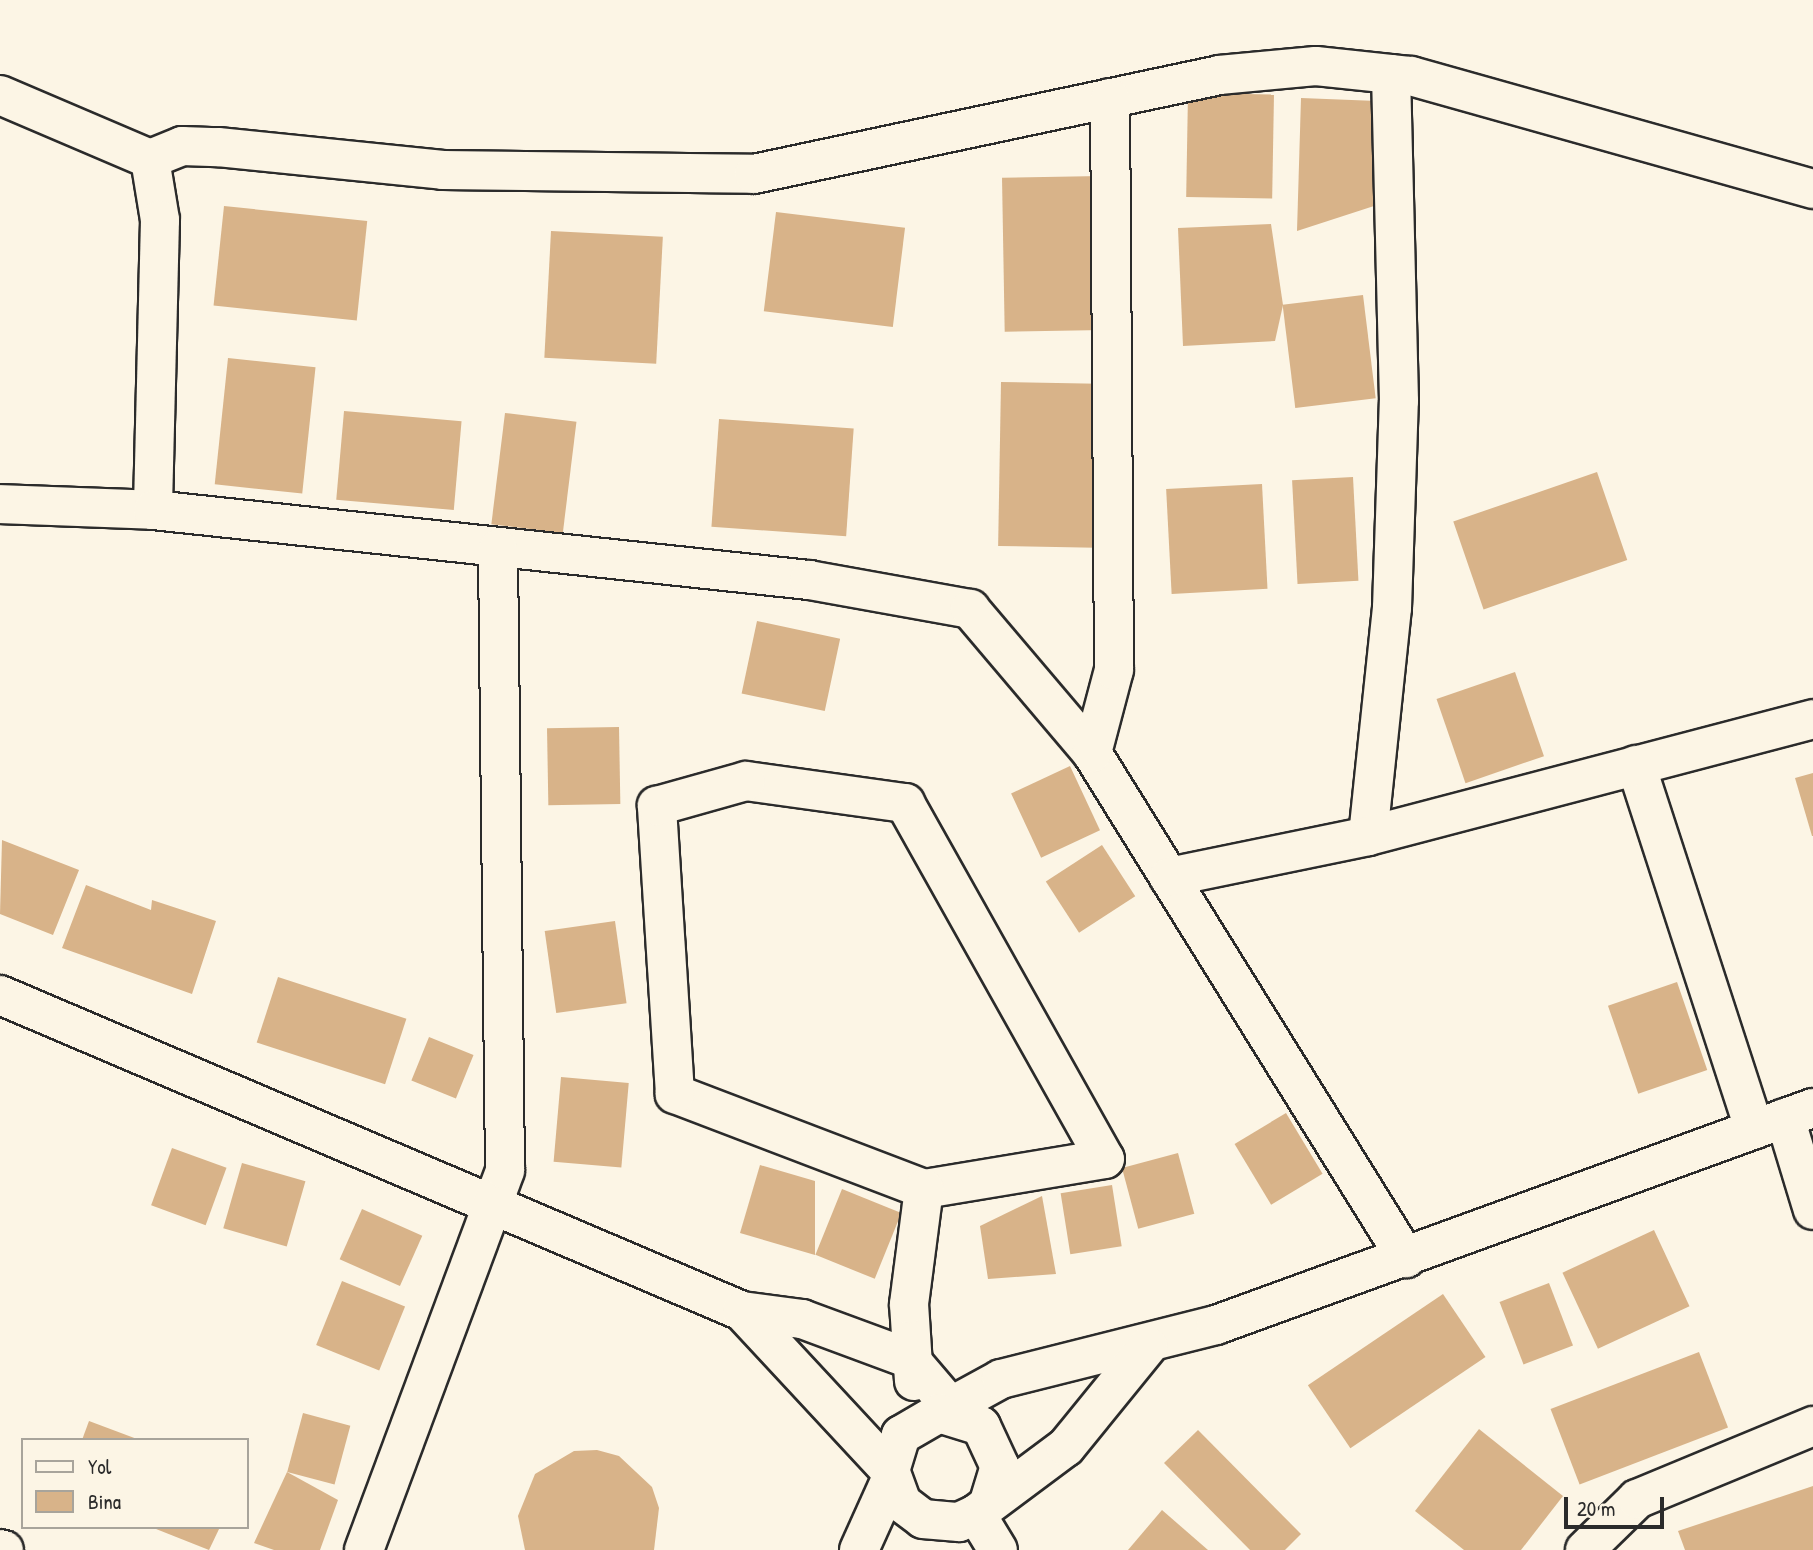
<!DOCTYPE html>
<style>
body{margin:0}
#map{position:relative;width:1813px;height:1550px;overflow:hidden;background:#fcf5e5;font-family:"Patrick Hand",sans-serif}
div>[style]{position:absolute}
.building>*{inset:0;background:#d8b389;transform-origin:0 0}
.roads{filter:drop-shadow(2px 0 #2b2b2b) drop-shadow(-2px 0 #2b2b2b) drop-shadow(0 2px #2b2b2b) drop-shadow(0 -2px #2b2b2b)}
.minor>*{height:38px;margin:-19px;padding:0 19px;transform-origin:19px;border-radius:19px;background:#fcf5e5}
span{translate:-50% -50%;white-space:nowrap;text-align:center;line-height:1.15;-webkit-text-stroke:5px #fcf5e5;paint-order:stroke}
.legend{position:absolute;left:21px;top:1438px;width:228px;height:91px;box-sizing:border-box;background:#fcf5e5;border:2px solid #a8a49b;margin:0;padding:9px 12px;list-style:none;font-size:21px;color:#2b2b2b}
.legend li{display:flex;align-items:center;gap:14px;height:35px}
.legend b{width:35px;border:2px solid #a8a49b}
.scale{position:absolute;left:1564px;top:1497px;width:100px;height:32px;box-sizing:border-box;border:4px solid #2b2b2b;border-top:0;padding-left:9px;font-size:21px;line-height:24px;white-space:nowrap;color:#2b2b2b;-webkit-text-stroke:5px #fcf5e5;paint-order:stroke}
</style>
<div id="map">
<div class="building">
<i style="left:1188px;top:93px;width:86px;height:104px;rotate:1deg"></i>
<i style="clip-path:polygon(1301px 98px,1377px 101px,1374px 206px,1297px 231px)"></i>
<i style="left:1101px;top:176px;width:154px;height:99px;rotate:89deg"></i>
<i style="left:224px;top:206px;width:144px;height:100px;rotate:6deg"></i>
<i style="left:776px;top:212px;width:130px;height:100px;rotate:7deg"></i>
<i style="clip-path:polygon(1271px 224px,1283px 305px,1275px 341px,1183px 346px,1178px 228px)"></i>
<i style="left:551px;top:231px;width:112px;height:127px;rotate:3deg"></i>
<i style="left:1363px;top:295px;width:104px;height:81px;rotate:83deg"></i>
<i style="left:228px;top:358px;width:88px;height:127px;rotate:6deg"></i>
<i style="left:1001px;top:382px;width:97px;height:164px;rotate:1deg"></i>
<i style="left:344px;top:411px;width:118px;height:89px;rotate:5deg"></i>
<i style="left:505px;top:413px;width:72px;height:112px;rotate:7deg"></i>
<i style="left:719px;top:419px;width:135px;height:108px;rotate:4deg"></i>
<i style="left:1597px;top:472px;width:93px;height:152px;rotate:71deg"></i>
<i style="left:1353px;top:477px;width:104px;height:61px;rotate:87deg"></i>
<i style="left:1262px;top:484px;width:105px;height:96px;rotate:87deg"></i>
<i style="left:757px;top:621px;width:85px;height:74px;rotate:12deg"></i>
<i style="left:1515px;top:672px;width:89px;height:83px;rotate:71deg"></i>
<i style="left:619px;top:727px;width:77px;height:72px;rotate:89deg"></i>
<i style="left:1070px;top:766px;width:71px;height:65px;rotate:65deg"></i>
<i style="clip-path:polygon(1813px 773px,1813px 836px,1812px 836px,1795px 778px)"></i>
<i style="clip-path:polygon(2px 840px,79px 870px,53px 935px,0 914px)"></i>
<i style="left:1102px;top:845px;width:61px;height:67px;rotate:57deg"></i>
<i style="clip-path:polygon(86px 885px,151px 910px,152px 900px,216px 921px,192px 994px,62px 948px)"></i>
<i style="left:615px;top:921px;width:83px;height:71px;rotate:82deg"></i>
<i style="left:278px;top:977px;width:135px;height:69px;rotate:18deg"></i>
<i style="left:1677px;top:982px;width:93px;height:73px;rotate:71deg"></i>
<i style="left:429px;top:1037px;width:48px;height:47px;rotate:22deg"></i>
<i style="left:561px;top:1077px;width:68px;height:85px;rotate:5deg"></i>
<i style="left:1286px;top:1113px;width:71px;height:60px;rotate:59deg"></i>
<i style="left:172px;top:1148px;width:58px;height:61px;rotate:20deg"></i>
<i style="left:1178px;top:1153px;width:63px;height:58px;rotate:75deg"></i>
<i style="left:242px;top:1163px;width:66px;height:68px;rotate:16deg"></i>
<i style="clip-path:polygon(760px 1165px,815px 1181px,815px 1255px,740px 1233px)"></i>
<i style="left:1112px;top:1185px;width:62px;height:52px;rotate:81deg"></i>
<i style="left:842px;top:1189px;width:64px;height:71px;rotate:22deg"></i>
<i style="clip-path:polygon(1042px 1196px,1056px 1274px,988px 1279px,980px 1226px)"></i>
<i style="left:362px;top:1209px;width:66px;height:55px;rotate:24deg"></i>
<i style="left:1654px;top:1230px;width:84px;height:101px;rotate:65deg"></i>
<i style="left:342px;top:1281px;width:68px;height:69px;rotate:22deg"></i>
<i style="left:1549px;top:1283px;width:67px;height:53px;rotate:69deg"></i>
<i style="left:1443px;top:1294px;width:76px;height:163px;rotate:56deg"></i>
<i style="left:1699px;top:1352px;width:81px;height:159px;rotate:69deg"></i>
<i style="left:303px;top:1413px;width:49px;height:61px;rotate:15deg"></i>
<i style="clip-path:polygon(89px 1421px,137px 1439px,137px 1440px,82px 1440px)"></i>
<i style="clip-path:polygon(1479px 1429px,1563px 1496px,1521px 1550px,1464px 1550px,1415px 1511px)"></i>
<i style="clip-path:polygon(1198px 1430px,1301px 1534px,1285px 1550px,1250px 1550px,1164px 1463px)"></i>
<i style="clip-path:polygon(597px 1450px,619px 1456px,652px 1487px,659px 1508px,654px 1550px,525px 1550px,518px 1516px,535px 1474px,574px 1451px)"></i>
<i style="clip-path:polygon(287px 1472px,338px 1500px,320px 1550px,274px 1550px,254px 1543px)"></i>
<i style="clip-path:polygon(1813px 1486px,1813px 1550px,1685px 1550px,1678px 1531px)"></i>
<i style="clip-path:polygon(1162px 1510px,1208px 1550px,1128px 1550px)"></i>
<i style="clip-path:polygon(151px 1527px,220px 1527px,209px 1550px)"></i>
</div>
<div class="roads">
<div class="minor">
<i style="left:0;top:95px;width:163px;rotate:23.1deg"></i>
<i style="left:150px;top:159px;width:35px;rotate:-22deg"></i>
<i style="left:182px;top:146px;width:36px;rotate:2deg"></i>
<i style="left:218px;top:147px;width:226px;rotate:5.8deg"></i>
<i style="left:443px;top:170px;width:311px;rotate:0.7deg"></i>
<i style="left:754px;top:174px;width:475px;rotate:-12deg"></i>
<i style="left:1219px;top:75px;width:97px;rotate:-5.3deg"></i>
<i style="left:1316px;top:66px;width:96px;rotate:6deg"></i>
<i style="left:1411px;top:76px;width:418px;rotate:15.7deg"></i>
<i style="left:150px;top:159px;width:62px;rotate:80.7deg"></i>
<i style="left:160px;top:220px;width:290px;rotate:91.4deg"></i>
<i style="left:0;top:504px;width:153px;rotate:2.2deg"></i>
<i style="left:153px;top:510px;width:660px;rotate:6.09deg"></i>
<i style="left:809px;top:580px;width:164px;rotate:10.2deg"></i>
<i style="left:970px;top:609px;width:189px;rotate:49.7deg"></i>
<i style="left:1092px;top:753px;width:595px;rotate:58.13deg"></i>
<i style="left:1092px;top:753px;width:86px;rotate:-75.2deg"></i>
<i style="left:1114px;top:670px;width:572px;rotate:-90.4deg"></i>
<i style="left:1636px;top:765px;width:383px;rotate:72deg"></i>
<i style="left:746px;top:781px;width:161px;rotate:7.9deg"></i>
<i style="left:905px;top:803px;width:408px;rotate:60.7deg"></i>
<i style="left:1105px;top:1159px;width:183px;rotate:170.6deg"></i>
<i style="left:924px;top:1189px;width:267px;rotate:-159.1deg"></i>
<i style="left:675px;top:1094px;width:289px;rotate:-93.6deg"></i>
<i style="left:657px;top:806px;width:92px;rotate:-15.7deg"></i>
<i style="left:1368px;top:836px;width:229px;rotate:-84deg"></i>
<i style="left:1392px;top:608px;width:207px;rotate:-88.1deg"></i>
<i style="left:1399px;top:401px;width:327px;rotate:-91.4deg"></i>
<i style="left:1169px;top:877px;width:203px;rotate:-11.6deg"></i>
<i style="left:1368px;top:836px;width:460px;rotate:-14.7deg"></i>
<i style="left:0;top:995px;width:806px;rotate:23.07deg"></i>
<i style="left:742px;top:1311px;width:61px;rotate:7.6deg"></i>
<i style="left:802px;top:1319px;width:115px;rotate:20.3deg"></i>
<i style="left:910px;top:1359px;width:72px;rotate:49.5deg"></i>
<i style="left:1785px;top:1118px;width:96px;rotate:73.1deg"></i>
<i style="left:742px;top:1311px;width:217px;rotate:47.1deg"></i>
<i style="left:914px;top:1381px;width:77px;rotate:-93.7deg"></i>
<i style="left:909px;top:1304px;width:116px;rotate:-82.6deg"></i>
<i style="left:939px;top:1413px;width:71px;rotate:-28.7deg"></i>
<i style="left:1001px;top:1379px;width:222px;rotate:-14.1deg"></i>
<i style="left:1216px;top:1325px;width:635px;rotate:-19.98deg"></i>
<i style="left:989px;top:1502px;width:37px;rotate:-73deg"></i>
<i style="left:1000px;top:1467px;width:45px;rotate:-114.9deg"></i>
<i style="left:981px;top:1426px;width:44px;rotate:-162.8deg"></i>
<i style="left:939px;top:1413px;width:44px;rotate:149.9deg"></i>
<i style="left:901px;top:1435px;width:37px;rotate:107deg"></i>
<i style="left:890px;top:1470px;width:35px;rotate:70deg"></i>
<i style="left:902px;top:1503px;width:26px;rotate:37deg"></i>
<i style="left:923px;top:1519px;width:36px;rotate:5deg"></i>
<i style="left:959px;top:1522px;width:19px;rotate:-25deg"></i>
<i style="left:976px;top:1514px;width:112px;rotate:-36.7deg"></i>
<i style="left:1066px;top:1447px;width:130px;rotate:-50.9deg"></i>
<i style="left:976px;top:1514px;width:42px;rotate:58.6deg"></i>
<i style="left:0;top:1549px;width:4px;rotate:14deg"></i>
<i style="left:364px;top:1550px;width:405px;rotate:-69.6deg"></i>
<i style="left:505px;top:1170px;width:621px;rotate:-90.65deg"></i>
<i style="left:859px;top:1550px;width:78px;rotate:-65.7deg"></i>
<i style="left:1585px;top:1550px;width:73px;rotate:-44.4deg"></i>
<i style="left:1637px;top:1499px;width:191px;rotate:-22.5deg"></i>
</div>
</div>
<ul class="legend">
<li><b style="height:9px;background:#fcf5e5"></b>Yol</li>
<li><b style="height:19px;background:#d8b389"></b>Bina</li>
</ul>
<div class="scale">20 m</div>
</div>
